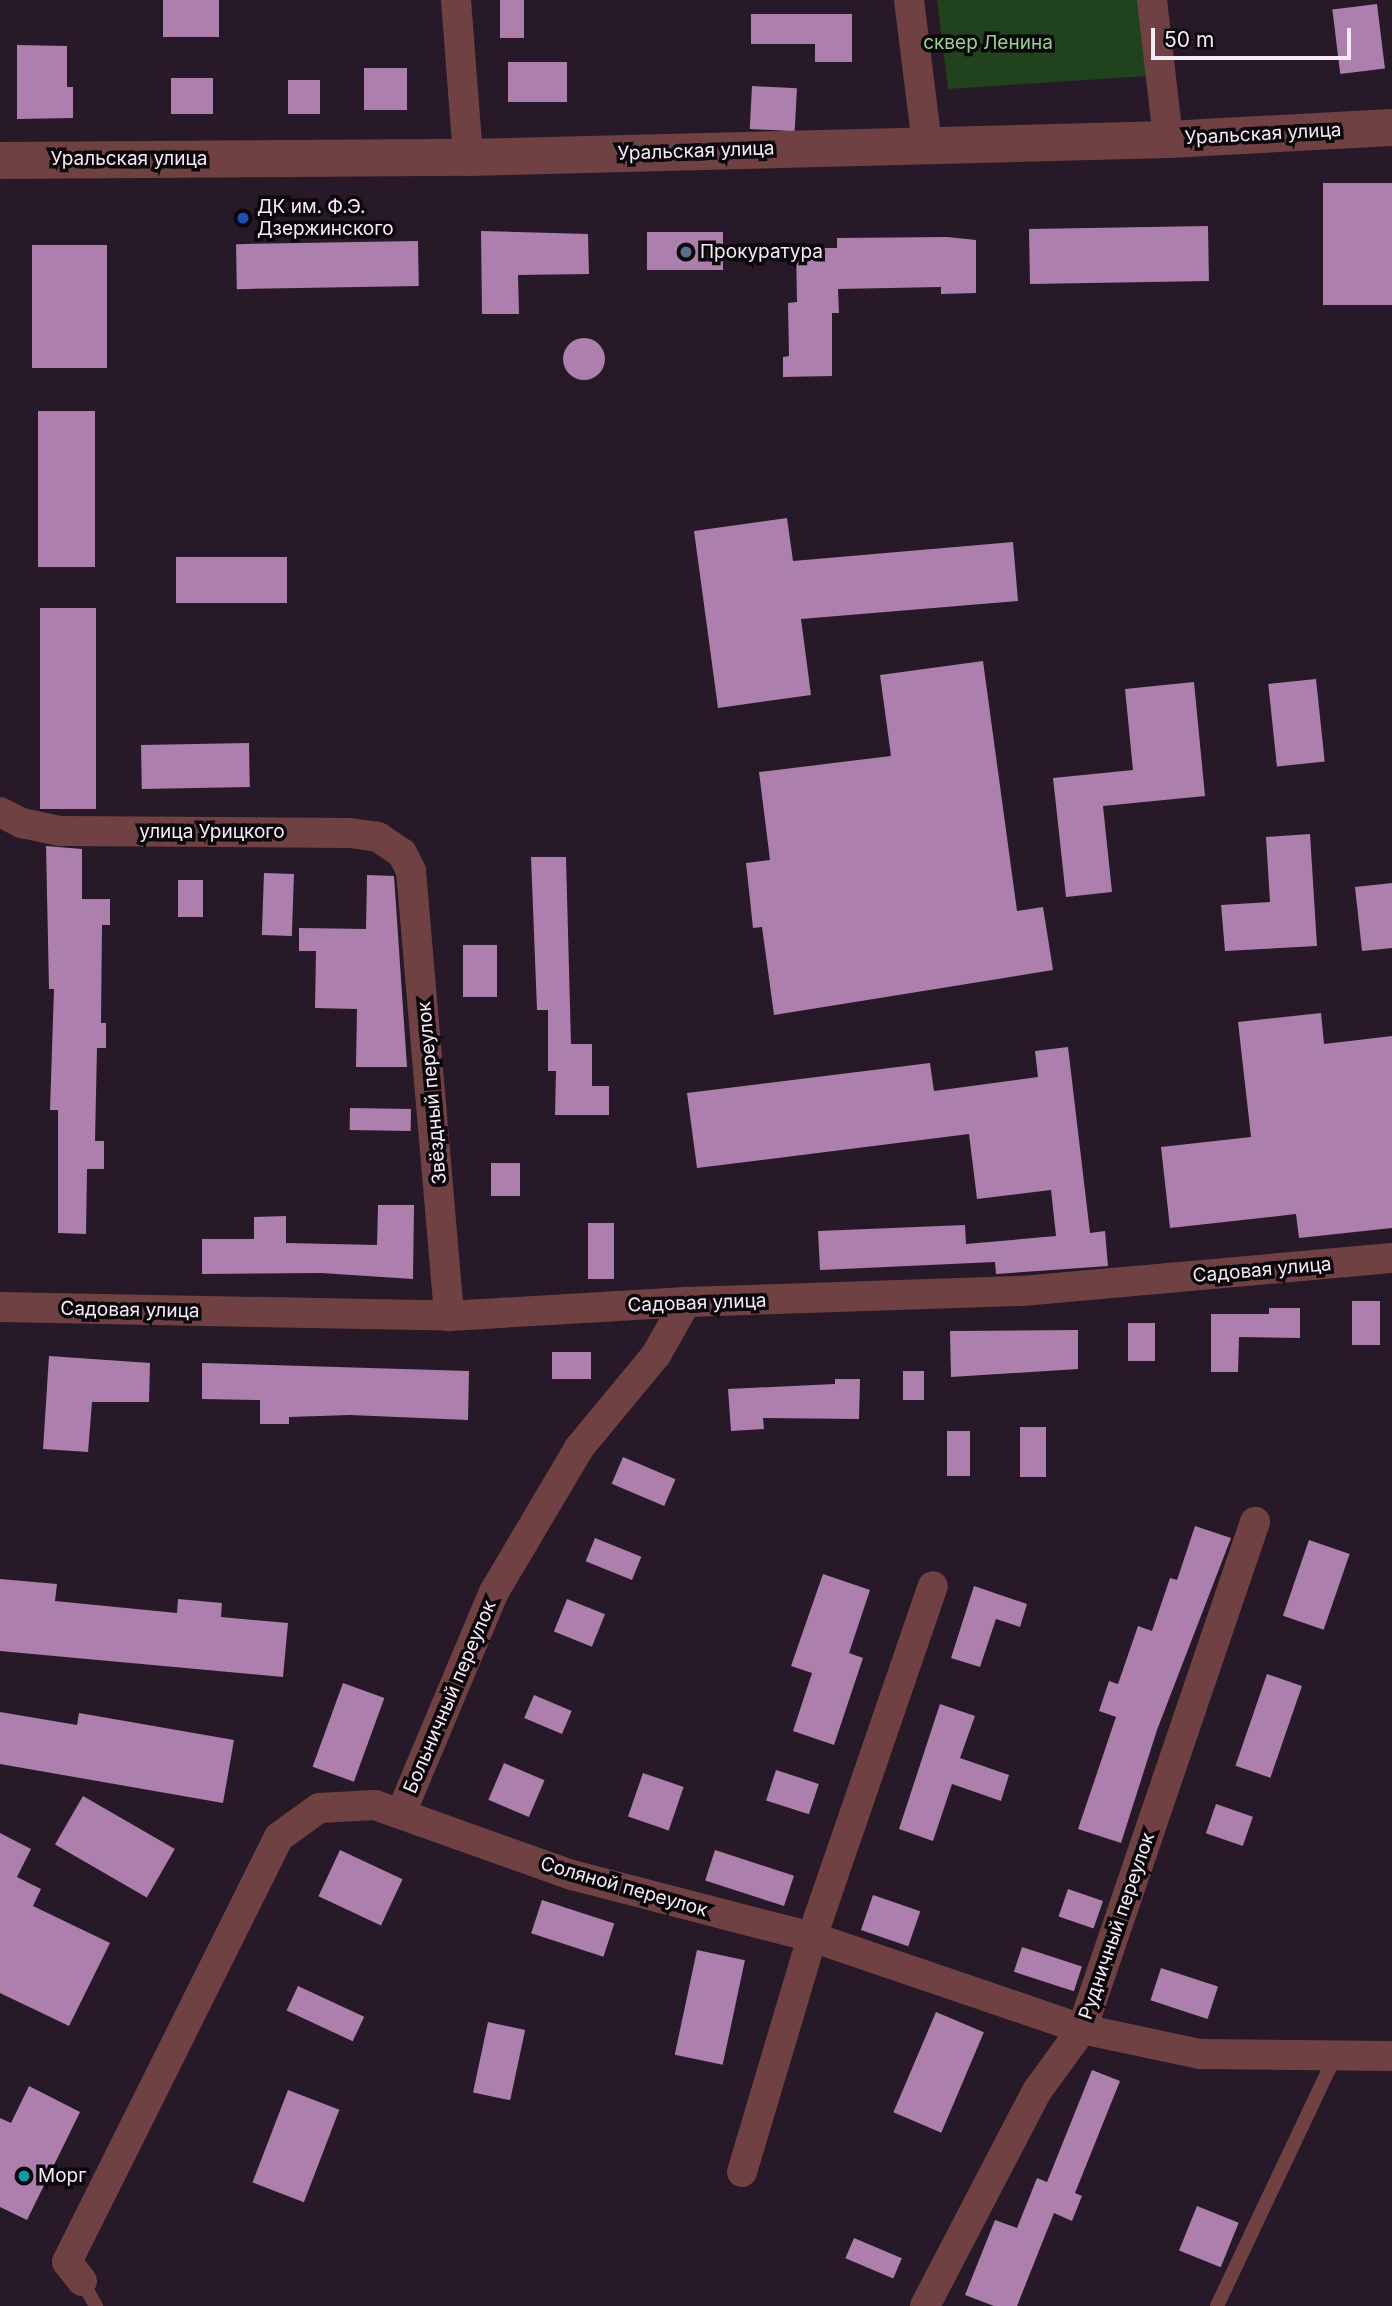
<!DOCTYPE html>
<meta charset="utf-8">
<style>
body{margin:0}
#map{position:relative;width:1392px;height:2306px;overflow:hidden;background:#271927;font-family:Inter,sans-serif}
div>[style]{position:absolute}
.green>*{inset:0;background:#20421d}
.building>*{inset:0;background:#ad7fad;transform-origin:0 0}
.round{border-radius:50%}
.service>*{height:14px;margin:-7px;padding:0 7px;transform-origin:7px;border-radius:7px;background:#6f4143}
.minor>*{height:30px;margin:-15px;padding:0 15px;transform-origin:15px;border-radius:15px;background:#6f4143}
.tertiary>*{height:37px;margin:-18.5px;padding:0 18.5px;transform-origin:18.5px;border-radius:18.5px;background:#6f4143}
.dots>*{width:19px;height:19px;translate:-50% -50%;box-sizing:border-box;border:4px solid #0c070c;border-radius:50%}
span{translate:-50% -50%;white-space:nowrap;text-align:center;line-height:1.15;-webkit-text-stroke:7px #0c070c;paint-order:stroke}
.park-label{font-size:19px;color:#95d28d}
.street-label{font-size:19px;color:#f4ebf4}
.poi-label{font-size:19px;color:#f4ebf4}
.left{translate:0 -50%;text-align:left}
.scale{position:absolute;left:1151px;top:28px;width:200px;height:32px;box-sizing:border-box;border:4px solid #f4ebf4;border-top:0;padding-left:9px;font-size:21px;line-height:24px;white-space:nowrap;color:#f4ebf4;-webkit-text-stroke:5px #0c070c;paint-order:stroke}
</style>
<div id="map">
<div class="green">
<i style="clip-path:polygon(937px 0,1138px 0,1148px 76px,948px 89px)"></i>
</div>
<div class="building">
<i style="left:163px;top:0;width:56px;height:37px"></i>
<i style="left:500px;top:0;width:24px;height:38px"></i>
<i style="left:1377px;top:4px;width:65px;height:45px;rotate:83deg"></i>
<i style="clip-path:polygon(751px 14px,852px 14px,852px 62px,815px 62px,815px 44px,751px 44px)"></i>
<i style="clip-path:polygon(17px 45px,67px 46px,67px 87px,73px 87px,73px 118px,17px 119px)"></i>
<i style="left:508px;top:62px;width:59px;height:40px"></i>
<i style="left:364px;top:68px;width:43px;height:42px"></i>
<i style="left:171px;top:78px;width:42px;height:36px"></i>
<i style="left:288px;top:80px;width:32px;height:34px"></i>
<i style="left:752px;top:86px;width:45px;height:43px;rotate:3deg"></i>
<i style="left:1392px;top:183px;width:122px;height:69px;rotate:90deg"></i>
<i style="left:1208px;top:226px;width:55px;height:179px;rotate:89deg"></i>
<i style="clip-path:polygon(481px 231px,588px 234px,589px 274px,518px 275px,519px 314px,482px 314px)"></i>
<i style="left:723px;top:232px;width:38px;height:76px;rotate:90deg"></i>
<i style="clip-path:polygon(947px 237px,976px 240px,976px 293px,941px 294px,941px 287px,838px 289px,839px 313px,832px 313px,832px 376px,783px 377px,783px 357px,789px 356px,788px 303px,797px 302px,796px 248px,837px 248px,837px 238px)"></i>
<i style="left:418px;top:241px;width:45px;height:182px;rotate:89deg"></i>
<i style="left:107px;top:245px;width:123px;height:75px;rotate:90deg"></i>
<i class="round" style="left:563px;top:338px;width:42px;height:42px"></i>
<i style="left:38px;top:411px;width:57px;height:156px"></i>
<i style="clip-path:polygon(787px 518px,793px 561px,1013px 542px,1018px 601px,801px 619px,811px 695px,718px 708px,694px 531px)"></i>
<i style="left:287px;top:557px;width:46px;height:111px;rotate:90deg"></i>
<i style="left:40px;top:608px;width:56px;height:201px"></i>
<i style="clip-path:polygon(983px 661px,1017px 911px,1043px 907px,1053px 970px,774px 1015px,762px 927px,753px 928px,746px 863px,770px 860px,759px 772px,891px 756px,880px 675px)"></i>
<i style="left:1316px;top:679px;width:83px;height:48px;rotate:84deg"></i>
<i style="clip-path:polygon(1194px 682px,1205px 796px,1103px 806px,1112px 892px,1066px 897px,1053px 778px,1133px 770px,1125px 689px)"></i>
<i style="left:249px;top:743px;width:44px;height:108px;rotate:89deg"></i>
<i style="clip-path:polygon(1310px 834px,1317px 946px,1225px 951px,1221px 905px,1270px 902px,1266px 837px)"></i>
<i style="clip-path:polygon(46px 846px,82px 849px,82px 899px,110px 899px,110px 925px,102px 925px,101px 1023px,106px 1023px,106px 1048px,97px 1048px,95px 1141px,104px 1141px,104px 1169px,87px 1169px,86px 1234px,58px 1233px,58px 1110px,50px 1110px,54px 989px,49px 989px)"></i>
<i style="clip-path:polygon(531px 857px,566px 857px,571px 1044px,592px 1044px,592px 1086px,609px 1086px,609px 1115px,555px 1115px,556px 1071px,548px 1071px,548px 1010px,537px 1010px)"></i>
<i style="left:264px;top:873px;width:30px;height:62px;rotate:2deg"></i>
<i style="clip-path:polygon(367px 875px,394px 876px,407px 1067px,356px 1067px,357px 1009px,315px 1008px,316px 951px,299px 951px,299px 928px,366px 929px)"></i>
<i style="left:178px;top:880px;width:25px;height:37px"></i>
<i style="clip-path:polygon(1392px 883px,1392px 948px,1362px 951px,1355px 887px)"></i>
<i style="left:463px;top:945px;width:34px;height:52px"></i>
<i style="clip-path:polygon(1321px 1013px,1324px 1044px,1392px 1036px,1392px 1228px,1299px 1238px,1296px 1214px,1170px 1228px,1161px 1147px,1251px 1137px,1238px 1022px)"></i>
<i style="clip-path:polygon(1068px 1047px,1090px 1233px,1105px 1231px,1108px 1266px,996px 1274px,995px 1262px,820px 1270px,818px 1231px,965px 1225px,966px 1244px,1056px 1236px,1051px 1190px,977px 1199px,969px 1134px,697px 1168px,687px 1093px,930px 1063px,934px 1091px,1038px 1077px,1035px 1051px)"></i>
<i style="left:350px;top:1108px;width:61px;height:22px;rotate:1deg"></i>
<i style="left:491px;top:1163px;width:29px;height:33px"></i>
<i style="clip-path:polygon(378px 1205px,414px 1205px,413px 1279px,321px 1273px,202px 1274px,202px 1239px,254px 1239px,254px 1217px,286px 1216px,286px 1243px,377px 1245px)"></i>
<i style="left:588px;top:1223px;width:26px;height:56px"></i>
<i style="left:1352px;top:1301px;width:28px;height:44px"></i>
<i style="clip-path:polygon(1269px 1308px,1300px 1308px,1300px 1338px,1239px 1337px,1238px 1372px,1211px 1372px,1211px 1314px,1269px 1314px)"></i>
<i style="left:1128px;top:1323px;width:27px;height:38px"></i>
<i style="clip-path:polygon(1078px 1330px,1078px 1369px,951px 1377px,950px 1331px)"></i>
<i style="left:552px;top:1352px;width:39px;height:27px"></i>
<i style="clip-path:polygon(49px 1356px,150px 1363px,149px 1402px,92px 1402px,88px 1452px,43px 1449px)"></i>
<i style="clip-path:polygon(202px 1363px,469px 1371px,468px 1420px,350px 1415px,289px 1417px,289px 1424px,260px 1424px,260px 1400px,202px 1399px)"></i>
<i style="left:903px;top:1371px;width:21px;height:29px"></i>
<i style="clip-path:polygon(835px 1379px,860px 1379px,859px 1419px,763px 1418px,764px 1429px,731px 1431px,728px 1389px,835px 1384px)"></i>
<i style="left:1020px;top:1427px;width:26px;height:50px"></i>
<i style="left:947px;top:1431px;width:23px;height:45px"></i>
<i style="left:623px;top:1457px;width:57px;height:29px;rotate:23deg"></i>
<i style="clip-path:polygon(1195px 1526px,1231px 1538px,1157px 1730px,1121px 1843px,1078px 1829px,1116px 1717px,1099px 1711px,1109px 1681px,1118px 1684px,1138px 1626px,1152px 1631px,1170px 1578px,1177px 1580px)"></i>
<i style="left:595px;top:1538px;width:50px;height:25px;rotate:22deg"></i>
<i style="left:1309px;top:1540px;width:43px;height:80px;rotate:19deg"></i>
<i style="clip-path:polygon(823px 1574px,870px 1590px,849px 1653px,863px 1658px,834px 1745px,793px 1731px,812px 1673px,791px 1666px)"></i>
<i style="clip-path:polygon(0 1579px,57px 1584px,55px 1601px,177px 1613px,178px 1599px,222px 1603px,221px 1617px,288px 1623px,283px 1677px,0 1651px)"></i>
<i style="clip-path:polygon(974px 1586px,1027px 1604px,1020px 1627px,996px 1619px,980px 1667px,951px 1658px)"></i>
<i style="left:567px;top:1599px;width:41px;height:35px;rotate:22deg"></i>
<i style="left:1267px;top:1674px;width:37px;height:97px;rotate:19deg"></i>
<i style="left:343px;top:1683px;width:44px;height:89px;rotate:20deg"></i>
<i style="left:534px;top:1695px;width:41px;height:25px;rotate:23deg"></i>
<i style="clip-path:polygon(940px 1704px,975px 1716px,960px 1758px,1009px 1775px,1001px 1801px,952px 1784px,933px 1841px,899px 1829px)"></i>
<i style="clip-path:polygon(0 1712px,77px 1725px,79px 1713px,234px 1740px,223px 1803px,0 1764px)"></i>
<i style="left:504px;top:1763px;width:44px;height:40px;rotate:23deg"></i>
<i style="left:776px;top:1770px;width:45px;height:32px;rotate:18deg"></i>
<i style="left:643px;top:1773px;width:43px;height:46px;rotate:19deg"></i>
<i style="left:83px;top:1796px;width:106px;height:56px;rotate:30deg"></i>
<i style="left:1216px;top:1804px;width:39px;height:31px;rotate:19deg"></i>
<i style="clip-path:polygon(0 1833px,31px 1849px,17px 1877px,41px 1889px,33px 1906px,110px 1943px,69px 2026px,0 1993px)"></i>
<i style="left:340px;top:1850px;width:69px;height:51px;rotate:25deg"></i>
<i style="left:715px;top:1850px;width:83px;height:32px;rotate:18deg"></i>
<i style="left:1068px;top:1889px;width:37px;height:29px;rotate:19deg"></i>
<i style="left:873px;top:1895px;width:50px;height:37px;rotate:19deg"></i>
<i style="left:542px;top:1900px;width:76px;height:35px;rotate:18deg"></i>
<i style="left:1022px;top:1947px;width:63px;height:26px;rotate:18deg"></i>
<i style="left:697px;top:1950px;width:49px;height:107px;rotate:12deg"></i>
<i style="left:1161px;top:1968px;width:60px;height:34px;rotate:18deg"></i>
<i style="left:298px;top:1986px;width:73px;height:27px;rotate:25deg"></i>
<i style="left:936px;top:2012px;width:52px;height:109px;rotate:23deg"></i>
<i style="left:488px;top:2022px;width:38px;height:72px;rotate:12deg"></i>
<i style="clip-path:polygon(1092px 2070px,1120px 2081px,1075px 2193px,1082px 2196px,1072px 2221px,1054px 2213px,1017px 2306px,994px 2306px,965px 2295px,995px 2220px,1017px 2228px,1037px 2178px,1047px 2182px)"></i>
<i style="clip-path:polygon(29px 2086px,80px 2112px,27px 2220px,0 2207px,0 2118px,11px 2123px)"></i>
<i style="left:288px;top:2090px;width:55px;height:99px;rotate:21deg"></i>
<i style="left:1197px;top:2206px;width:45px;height:48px;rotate:22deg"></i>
<i style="left:854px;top:2238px;width:52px;height:22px;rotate:23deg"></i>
</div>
<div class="service">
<i style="left:82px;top:2281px;width:29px;rotate:61deg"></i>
<i style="left:1217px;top:2306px;width:273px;rotate:-64.7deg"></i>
</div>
<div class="minor">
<i style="left:456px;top:0;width:157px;rotate:85.6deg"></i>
<i style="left:909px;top:0;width:146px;rotate:82.9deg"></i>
<i style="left:1152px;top:0;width:140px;rotate:83.4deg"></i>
<i style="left:0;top:812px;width:25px;rotate:27deg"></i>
<i style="left:22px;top:823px;width:39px;rotate:12deg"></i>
<i style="left:60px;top:831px;width:290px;rotate:0.4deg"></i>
<i style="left:350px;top:833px;width:28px;rotate:8deg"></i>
<i style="left:378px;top:837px;width:29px;rotate:34deg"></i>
<i style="left:402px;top:853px;width:20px;rotate:63deg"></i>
<i style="left:411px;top:871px;width:447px;rotate:85.1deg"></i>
<i style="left:0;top:1307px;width:449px;rotate:1.1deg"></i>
<i style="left:449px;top:1316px;width:237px;rotate:-3.4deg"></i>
<i style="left:686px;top:1302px;width:336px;rotate:-1.9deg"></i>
<i style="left:1022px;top:1291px;width:371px;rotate:-5.1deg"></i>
<i style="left:401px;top:1813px;width:240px;rotate:-67.2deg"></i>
<i style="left:494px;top:1592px;width:167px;rotate:-59.4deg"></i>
<i style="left:579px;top:1448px;width:121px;rotate:-50.4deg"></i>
<i style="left:656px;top:1355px;width:61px;rotate:-60.5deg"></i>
<i style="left:742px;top:2172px;width:245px;rotate:-73.4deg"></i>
<i style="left:812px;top:1937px;width:285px;rotate:18.8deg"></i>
<i style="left:1082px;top:2029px;width:121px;rotate:12deg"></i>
<i style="left:1200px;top:2054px;width:192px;rotate:0.6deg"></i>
<i style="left:82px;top:2281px;width:24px;rotate:-128deg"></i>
<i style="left:67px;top:2262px;width:475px;rotate:-63.5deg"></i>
<i style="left:279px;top:1837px;width:49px;rotate:-35.9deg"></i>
<i style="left:319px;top:1808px;width:56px;rotate:-3.1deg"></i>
<i style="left:375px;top:1805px;width:209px;rotate:19.6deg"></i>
<i style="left:572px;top:1875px;width:248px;rotate:14.5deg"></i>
<i style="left:812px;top:1937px;width:371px;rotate:-71deg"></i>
<i style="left:925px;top:2306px;width:242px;rotate:-62.5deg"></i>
<i style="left:1037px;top:2091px;width:77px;rotate:-54deg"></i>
<i style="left:1082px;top:2029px;width:536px;rotate:-71.16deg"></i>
</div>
<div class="tertiary">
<i style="left:0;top:160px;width:468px;rotate:-0.4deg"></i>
<i style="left:468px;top:157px;width:700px;rotate:-1.47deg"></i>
<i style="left:1168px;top:139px;width:224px;rotate:-3.1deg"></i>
</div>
<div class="dots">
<i style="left:243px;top:218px;background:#1a4fb4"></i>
<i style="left:686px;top:252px;background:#5c6f8a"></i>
<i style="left:24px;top:2176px;background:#0f9aa8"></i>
</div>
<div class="park-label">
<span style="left:988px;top:43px">сквер Ленина</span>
</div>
<div class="street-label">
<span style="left:1263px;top:134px;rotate:-3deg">Уральская улица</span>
<span style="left:696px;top:151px;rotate:-2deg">Уральская улица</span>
<span style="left:129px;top:159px">Уральская улица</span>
<span style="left:212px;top:832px">улица Урицкого</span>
<span style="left:432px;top:1093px;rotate:-95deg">Звёздный переулок</span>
<span style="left:1262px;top:1270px;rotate:-5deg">Садовая улица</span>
<span style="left:697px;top:1303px;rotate:-2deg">Садовая улица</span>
<span style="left:130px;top:1310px;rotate:1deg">Садовая улица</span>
<span style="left:450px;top:1697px;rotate:-67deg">Больничный переулок</span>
<span style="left:624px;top:1887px;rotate:16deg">Соляной переулок</span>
<span style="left:1117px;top:1926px;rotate:-71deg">Рудничный переулок</span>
</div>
<div class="poi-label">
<span class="left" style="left:257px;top:218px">ДК им. Ф.Э.<br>Дзержинского</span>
<span class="left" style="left:700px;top:252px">Прокуратура</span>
<span class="left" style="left:38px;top:2176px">Морг</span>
</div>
<div class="scale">50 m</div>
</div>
